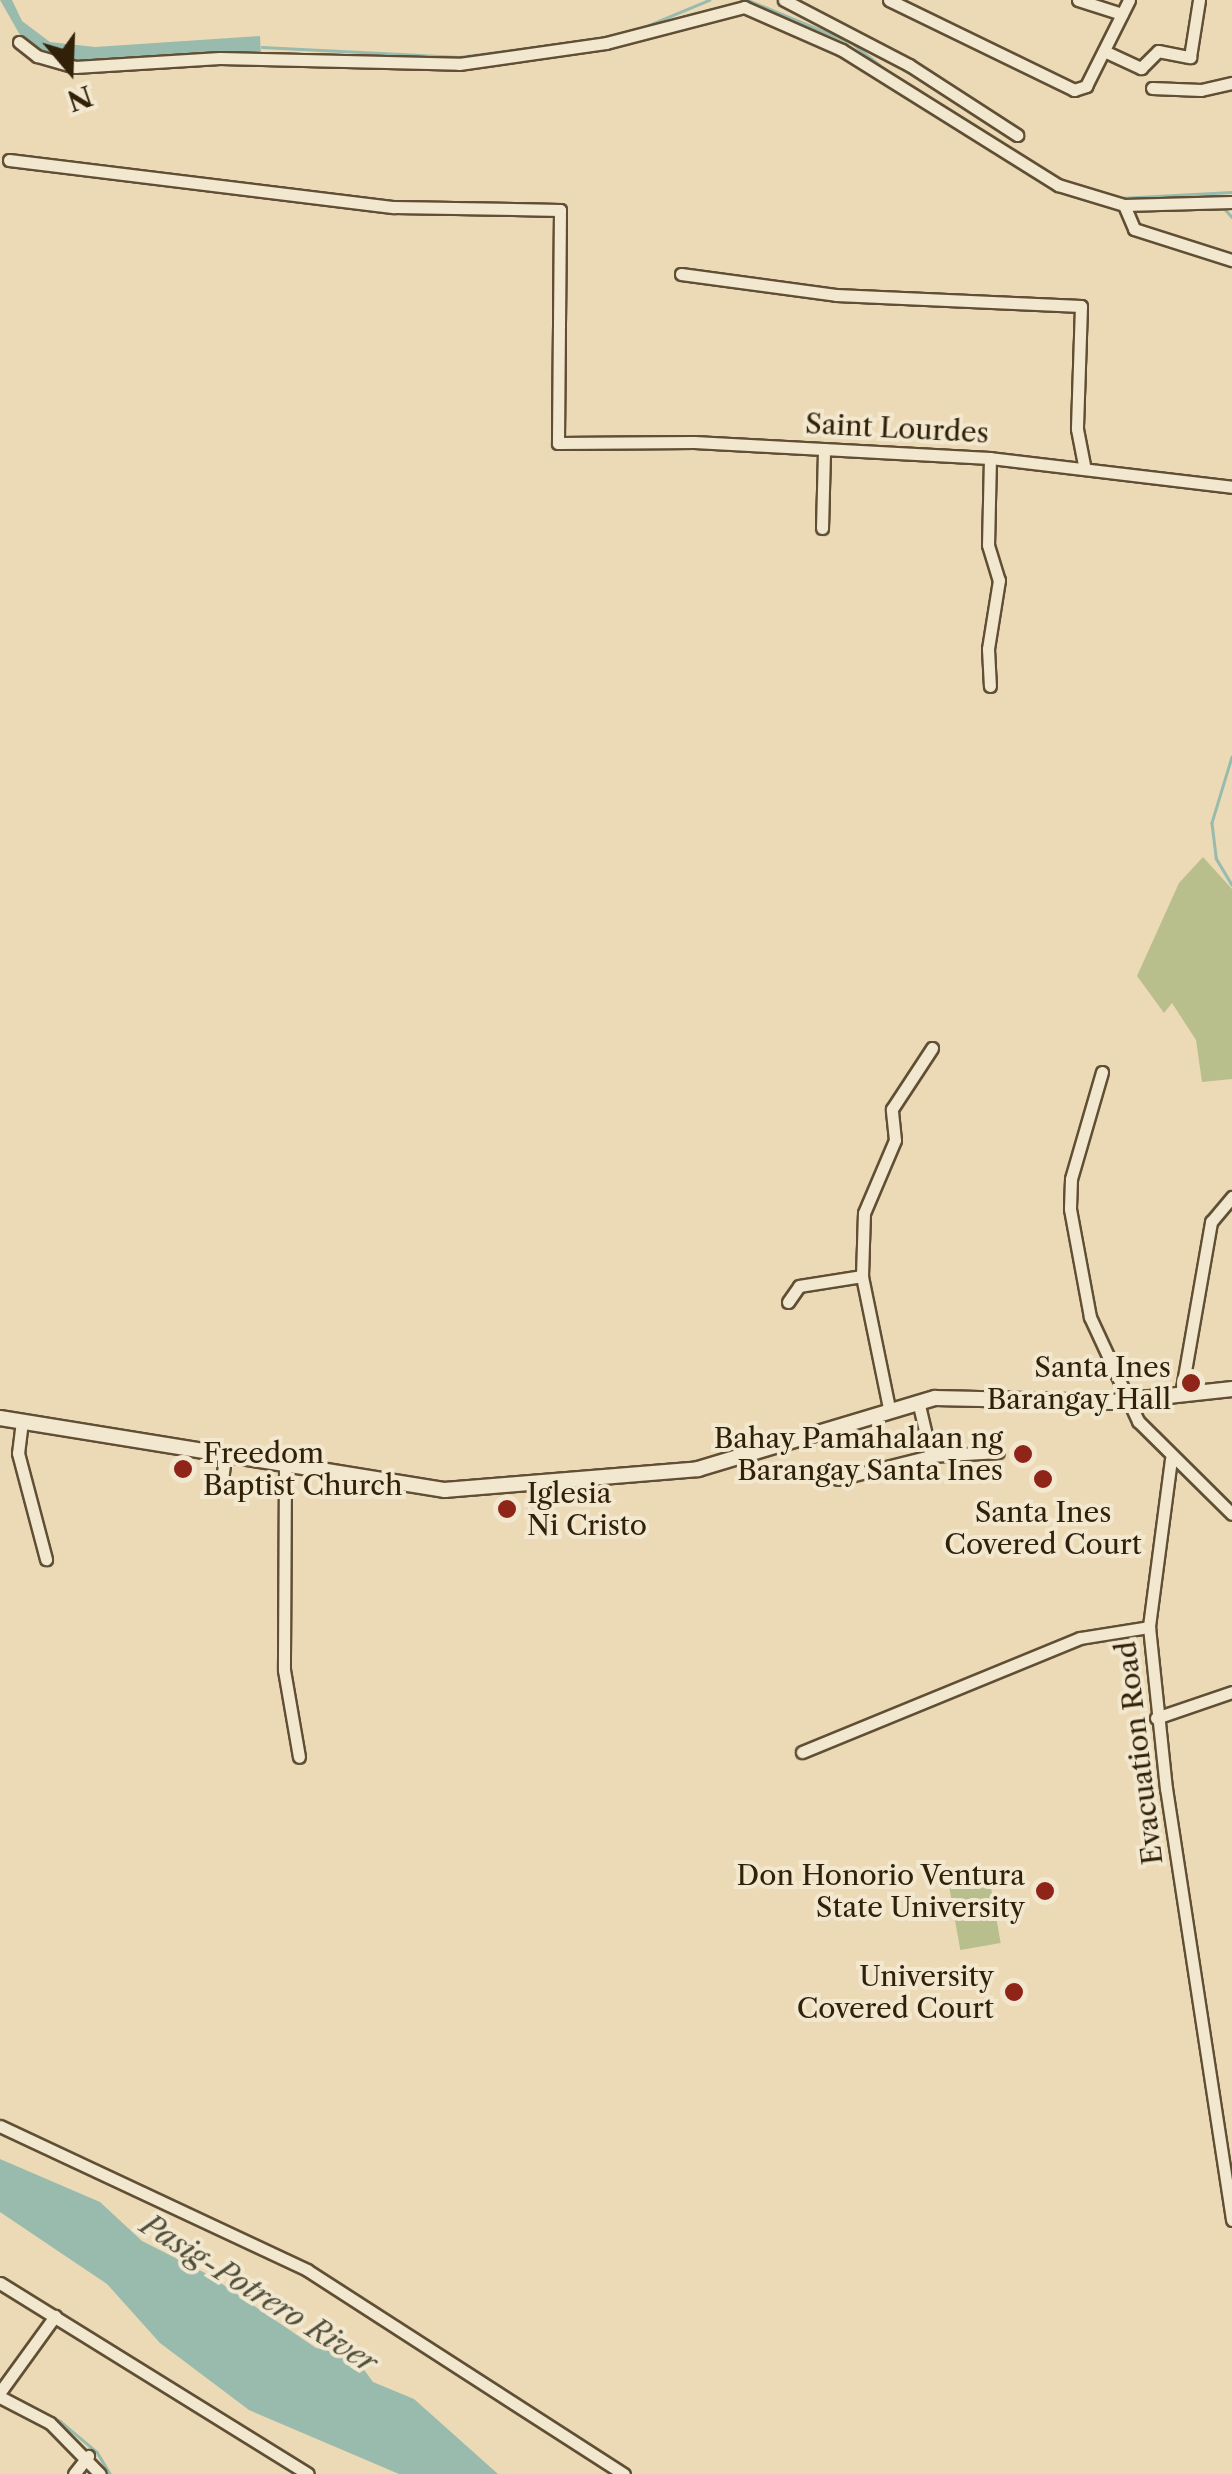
<!DOCTYPE html>
<style>
body{margin:0}
#map{position:relative;width:1232px;height:2474px;overflow:hidden;background:#ebdab5;font-family:"Libre Caslon Text",serif}
div>[style]{position:absolute}
.green>*{inset:0;background:#b8bf8d;transform-origin:0 0}
.water>*{inset:0;background:#98bbae}
.stream>*{height:2.5px;margin:-1.25px;padding:0 1.25px;transform-origin:1.25px;border-radius:1.25px;background:#98bbae}
.roads{filter:drop-shadow(2px 0 #604f34) drop-shadow(-2px 0 #604f34) drop-shadow(0 2px #604f34) drop-shadow(0 -2px #604f34)}
.minor>*{height:11px;margin:-5.5px;padding:0 5.5px;transform-origin:5.5px;border-radius:5.5px;background:#f2e7cf}
.tertiary>*{height:14px;margin:-7px;padding:0 7px;transform-origin:7px;border-radius:7px;background:#f2e7cf}
.dots>*{width:28px;height:28px;translate:-50% -50%;box-sizing:border-box;border:5px solid #f2e7cf;border-radius:50%}
span{translate:-50% -50%;white-space:nowrap;text-align:center;line-height:1.15;-webkit-text-stroke:8px #f2e7cf;paint-order:stroke}
.street-label{font-size:28px;color:#312109}
.poi-label{font-size:28px;color:#312109}
.right{translate:-100% -50%;text-align:right}
.left{translate:0 -50%;text-align:left}
.water-label{font-size:30px;color:#504f3b;font-style:italic}
.north{position:absolute;left:20px;top:20px;width:100px;height:100px;-webkit-text-stroke:8px #f2e7cf;paint-order:stroke;rotate:161deg;font-size:28px;font-weight:700;line-height:40px;text-align:center;color:#312109}
.north::after{content:'';display:block;margin:auto;width:35px;height:45px;background:#312109;clip-path:polygon(50% 0,100% 100%,50% 72%,0 100%)}
</style>
<div id="map">
<div class="green">
<i style="clip-path:polygon(1203px 857px,1232px 889px,1232px 1079px,1202px 1082px,1196px 1040px,1172px 1003px,1164px 1013px,1137px 976px,1179px 883px)"></i>
<i style="left:988px;top:1871px;width:73px;height:41px;rotate:80deg"></i>
</div>
<div class="water">
<i style="clip-path:polygon(0 0,12px 0,22px 21px,50px 42px,95px 47px,260px 36px,261px 56px,88px 63px,42px 54px,20px 35px)"></i>
<i style="clip-path:polygon(0 2159px,100px 2202px,142px 2241px,209px 2275px,316px 2348px,354px 2356px,373px 2382px,414px 2399px,498px 2474px,399px 2474px,249px 2410px,160px 2343px,107px 2284px,0 2212px)"></i>
</div>
<div class="stream">
<i style="left:748px;top:0;width:113px;rotate:22.5deg"></i>
<i style="left:852px;top:43px;width:50px;rotate:38.5deg"></i>
<i style="left:642px;top:28px;width:73px;rotate:-22.7deg"></i>
<i style="left:262px;top:47px;width:197px;rotate:2.9deg"></i>
<i style="left:459px;top:57px;width:138px;rotate:-7.5deg"></i>
<i style="left:998px;top:142px;width:56px;rotate:31.1deg"></i>
<i style="left:1119px;top:198px;width:113px;rotate:-3deg"></i>
<i style="left:1223px;top:207px;width:13px;rotate:48deg"></i>
<i style="left:1232px;top:757px;width:69px;rotate:106.9deg"></i>
<i style="left:1212px;top:823px;width:35px;rotate:83deg"></i>
<i style="left:1216px;top:858px;width:31px;rotate:59deg"></i>
<i style="left:11px;top:2396px;width:55px;rotate:27deg"></i>
<i style="left:60px;top:2421px;width:48px;rotate:40deg"></i>
<i style="left:97px;top:2452px;width:26px;rotate:59deg"></i>
</div>
<div class="roads">
<div class="minor">
<i style="left:784px;top:0;width:141px;rotate:27.5deg"></i>
<i style="left:909px;top:65px;width:129px;rotate:32.9deg"></i>
<i style="left:889px;top:0;width:206px;rotate:25.9deg"></i>
<i style="left:1074px;top:90px;width:13px;rotate:-18deg"></i>
<i style="left:1086px;top:86px;width:96px;rotate:-63.4deg"></i>
<i style="left:1078px;top:0;width:46px;rotate:17.7deg"></i>
<i style="left:19px;top:42px;width:23px;rotate:38deg"></i>
<i style="left:37px;top:56px;width:40px;rotate:16deg"></i>
<i style="left:75px;top:67px;width:145px;rotate:-3.6deg"></i>
<i style="left:220px;top:58px;width:239px;rotate:1.4deg"></i>
<i style="left:459px;top:64px;width:148px;rotate:-8.1deg"></i>
<i style="left:606px;top:43px;width:143px;rotate:-14.6deg"></i>
<i style="left:744px;top:7px;width:107px;rotate:23.7deg"></i>
<i style="left:842px;top:50px;width:255px;rotate:32deg"></i>
<i style="left:1058px;top:185px;width:69px;rotate:16.9deg"></i>
<i style="left:1104px;top:51px;width:41px;rotate:24.7deg"></i>
<i style="left:1141px;top:68px;width:24px;rotate:-45deg"></i>
<i style="left:1158px;top:51px;width:33px;rotate:11deg"></i>
<i style="left:1190px;top:57px;width:58px;rotate:-81deg"></i>
<i style="left:1152px;top:88px;width:49px;rotate:2.3deg"></i>
<i style="left:1201px;top:90px;width:32px;rotate:-13deg"></i>
<i style="left:9px;top:160px;width:388px;rotate:7deg"></i>
<i style="left:394px;top:207px;width:166px;rotate:1deg"></i>
<i style="left:560px;top:210px;width:233px;rotate:90.5deg"></i>
<i style="left:558px;top:443px;width:136px;rotate:-0.4deg"></i>
<i style="left:694px;top:442px;width:296px;rotate:3.1deg"></i>
<i style="left:990px;top:458px;width:244px;rotate:6.8deg"></i>
<i style="left:1232px;top:202px;width:108px;rotate:178.4deg"></i>
<i style="left:1124px;top:205px;width:26px;rotate:67deg"></i>
<i style="left:1134px;top:229px;width:103px;rotate:17.6deg"></i>
<i style="left:681px;top:274px;width:156px;rotate:7.7deg"></i>
<i style="left:836px;top:295px;width:245px;rotate:2.6deg"></i>
<i style="left:1081px;top:306px;width:123px;rotate:91.9deg"></i>
<i style="left:1077px;top:429px;width:38px;rotate:79deg"></i>
<i style="left:990px;top:458px;width:87px;rotate:91.3deg"></i>
<i style="left:988px;top:545px;width:37px;rotate:73deg"></i>
<i style="left:999px;top:580px;width:70px;rotate:99.1deg"></i>
<i style="left:988px;top:649px;width:37px;rotate:87deg"></i>
<i style="left:822px;top:528px;width:79px;rotate:-88.5deg"></i>
<i style="left:1102px;top:1072px;width:111px;rotate:106.2deg"></i>
<i style="left:1071px;top:1179px;width:30px;rotate:92deg"></i>
<i style="left:1070px;top:1209px;width:110px;rotate:79.5deg"></i>
<i style="left:1090px;top:1317px;width:115px;rotate:65.2deg"></i>
<i style="left:1138px;top:1421px;width:132px;rotate:44.7deg"></i>
<i style="left:788px;top:1302px;width:19px;rotate:-55deg"></i>
<i style="left:799px;top:1286px;width:64px;rotate:-9deg"></i>
<i style="left:1181px;top:1394px;width:175px;rotate:-80.1deg"></i>
<i style="left:1211px;top:1222px;width:33px;rotate:-50deg"></i>
<i style="left:918px;top:1401px;width:57px;rotate:76.7deg"></i>
<i style="left:889px;top:1408px;width:135px;rotate:-101.6deg"></i>
<i style="left:862px;top:1276px;width:63px;rotate:-88.2deg"></i>
<i style="left:864px;top:1213px;width:79px;rotate:-67deg"></i>
<i style="left:895px;top:1140px;width:31px;rotate:-96deg"></i>
<i style="left:892px;top:1109px;width:73px;rotate:-56.7deg"></i>
<i style="left:22px;top:1421px;width:32px;rotate:97deg"></i>
<i style="left:18px;top:1453px;width:110px;rotate:75.2deg"></i>
<i style="left:1171px;top:1459px;width:169px;rotate:97.5deg"></i>
<i style="left:1149px;top:1627px;width:162px;rotate:84deg"></i>
<i style="left:1166px;top:1788px;width:437px;rotate:81.3deg"></i>
<i style="left:285px;top:1467px;width:203px;rotate:90.3deg"></i>
<i style="left:284px;top:1670px;width:88px;rotate:80.2deg"></i>
<i style="left:838px;top:1479px;width:96px;rotate:-13.9deg"></i>
<i style="left:931px;top:1456px;width:67px;rotate:-3.4deg"></i>
<i style="left:221px;top:1489px;width:33px;rotate:-83deg"></i>
<i style="left:1156px;top:1718px;width:80px;rotate:-18.9deg"></i>
<i style="left:802px;top:1752px;width:300px;rotate:-22.3deg"></i>
<i style="left:1080px;top:1638px;width:70px;rotate:-9.1deg"></i>
<i style="left:0;top:2126px;width:339px;rotate:25.1deg"></i>
<i style="left:307px;top:2270px;width:377px;rotate:32.8deg"></i>
<i style="left:0;top:2283px;width:362px;rotate:31.8deg"></i>
<i style="left:0;top:2392px;width:94px;rotate:-54.1deg"></i>
<i style="left:0;top:2397px;width:56px;rotate:27.5deg"></i>
<i style="left:50px;top:2423px;width:71px;rotate:45.6deg"></i>
<i style="left:74px;top:2474px;width:23px;rotate:-52deg"></i>
</div>
<div class="tertiary">
<i style="left:0;top:1418px;width:451px;rotate:9.2deg"></i>
<i style="left:445px;top:1490px;width:254px;rotate:-4.7deg"></i>
<i style="left:698px;top:1469px;width:247px;rotate:-16.7deg"></i>
<i style="left:935px;top:1398px;width:178px;rotate:1.3deg"></i>
<i style="left:1113px;top:1402px;width:120px;rotate:-6.2deg"></i>
</div>
</div>
<div class="dots">
<i style="left:1191px;top:1383px;background:#8f2418"></i>
<i style="left:1023px;top:1454px;background:#8f2418"></i>
<i style="left:183px;top:1469px;background:#8f2418"></i>
<i style="left:1043px;top:1479px;background:#8f2418"></i>
<i style="left:507px;top:1509px;background:#8f2418"></i>
<i style="left:1045px;top:1891px;background:#8f2418"></i>
<i style="left:1014px;top:1992px;background:#8f2418"></i>
</div>
<div class="street-label">
<span style="left:897px;top:428px;rotate:3deg">Saint Lourdes</span>
<span style="left:1139px;top:1753px;rotate:-97deg">Evacuation Road</span>
</div>
<div class="poi-label">
<span class="right" style="left:1171px;top:1383px">Santa Ines<br>Barangay Hall</span>
<span class="right" style="left:1003px;top:1454px">Bahay Pamahalaan ng<br>Barangay Santa Ines</span>
<span class="left" style="left:203px;top:1469px">Freedom<br>Baptist Church</span>
<span class="left" style="left:527px;top:1509px">Iglesia<br>Ni Cristo</span>
<span style="left:1043px;top:1528px">Santa Ines<br>Covered Court</span>
<span class="right" style="left:1025px;top:1891px">Don Honorio Ventura<br>State University</span>
<span class="right" style="left:994px;top:1992px">University<br>Covered Court</span>
</div>
<div class="water-label">
<span style="left:259px;top:2294px;rotate:32deg">Pasig-Potrero River</span>
</div>
<div class="north">N</div>
</div>
